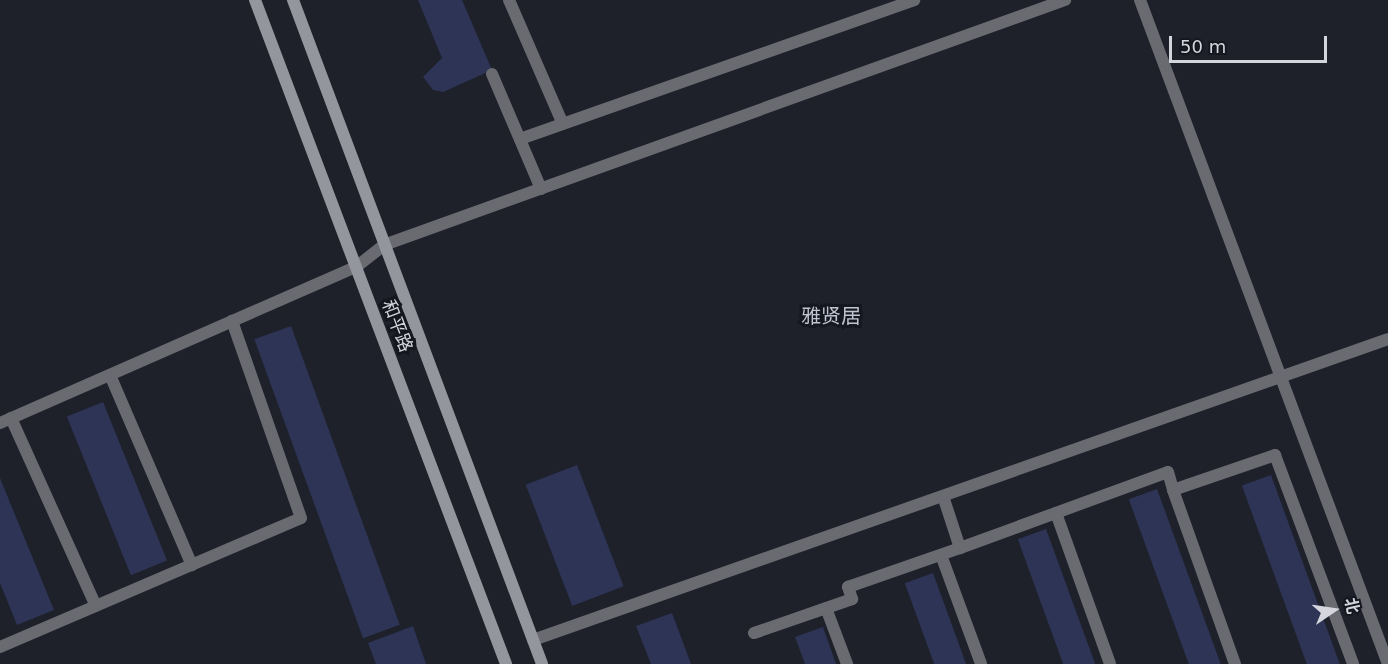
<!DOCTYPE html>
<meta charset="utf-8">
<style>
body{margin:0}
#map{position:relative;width:1388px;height:664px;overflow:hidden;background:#1e202a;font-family:"DejaVu Sans","Noto Sans SC",sans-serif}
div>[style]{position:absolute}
.building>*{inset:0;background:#2e3456;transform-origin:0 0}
.street>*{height:12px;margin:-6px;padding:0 6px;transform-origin:6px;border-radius:6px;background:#6a6b71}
.secondary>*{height:12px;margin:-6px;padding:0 6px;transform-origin:6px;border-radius:6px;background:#94969e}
span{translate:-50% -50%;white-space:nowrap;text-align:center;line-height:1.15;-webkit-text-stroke:6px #151720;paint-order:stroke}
.street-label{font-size:18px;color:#d5d6dd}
.neighbourhood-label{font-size:20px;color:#c0c3d0}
.north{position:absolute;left:1304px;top:580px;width:60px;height:60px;-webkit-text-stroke:4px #151720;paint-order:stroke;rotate:77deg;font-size:16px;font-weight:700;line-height:24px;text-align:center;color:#d5d6dd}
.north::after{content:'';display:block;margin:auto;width:21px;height:27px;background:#d5d6dd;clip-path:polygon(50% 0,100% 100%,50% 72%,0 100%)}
.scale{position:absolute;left:1169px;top:36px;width:158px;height:27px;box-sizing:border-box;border:3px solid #d5d6dd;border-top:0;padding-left:8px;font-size:18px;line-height:21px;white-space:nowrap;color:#d5d6dd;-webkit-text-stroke:4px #151720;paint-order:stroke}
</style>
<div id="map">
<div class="building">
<i style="clip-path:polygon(418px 0,462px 0,492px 70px,443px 92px,433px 90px,423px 77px,442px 58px)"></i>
<i style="left:291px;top:326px;width:318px;height:39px;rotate:70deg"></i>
<i style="left:103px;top:402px;width:171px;height:39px;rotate:68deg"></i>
<i style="left:577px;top:465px;width:130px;height:55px;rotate:69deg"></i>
<i style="left:1271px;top:475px;width:201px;height:31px;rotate:70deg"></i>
<i style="clip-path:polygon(0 478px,54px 610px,17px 625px,0 583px)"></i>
<i style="left:1157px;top:489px;width:186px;height:30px;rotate:70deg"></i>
<i style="left:1046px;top:529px;width:144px;height:30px;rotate:70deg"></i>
<i style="left:933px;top:573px;width:97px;height:30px;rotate:70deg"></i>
<i style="clip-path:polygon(672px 613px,691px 664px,651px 664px,636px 626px)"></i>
<i style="clip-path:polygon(413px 626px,426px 664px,376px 664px,368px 643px)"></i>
<i style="clip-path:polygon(823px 627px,836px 664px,805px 664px,795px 637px)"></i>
</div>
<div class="street">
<i style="left:509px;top:0;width:135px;rotate:66.5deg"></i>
<i style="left:1140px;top:0;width:709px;rotate:69.52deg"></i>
<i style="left:492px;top:74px;width:125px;rotate:66.9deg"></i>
<i style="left:520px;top:139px;width:418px;rotate:-19.4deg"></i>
<i style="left:110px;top:375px;width:207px;rotate:66.7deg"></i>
<i style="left:11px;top:418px;width:206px;rotate:65.7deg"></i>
<i style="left:0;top:423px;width:389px;rotate:-23.7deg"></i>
<i style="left:356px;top:267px;width:36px;rotate:-38deg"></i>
<i style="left:384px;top:245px;width:724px;rotate:-19.79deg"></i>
<i style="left:1173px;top:490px;width:185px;rotate:70.4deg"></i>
<i style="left:943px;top:496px;width:55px;rotate:71.9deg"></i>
<i style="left:960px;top:548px;width:221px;rotate:-20.1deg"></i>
<i style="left:1168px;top:472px;width:19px;rotate:74deg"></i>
<i style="left:1173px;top:490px;width:108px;rotate:-18.9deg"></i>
<i style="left:1275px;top:455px;width:223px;rotate:69.5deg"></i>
<i style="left:1056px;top:513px;width:160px;rotate:70.3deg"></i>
<i style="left:941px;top:555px;width:116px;rotate:69.8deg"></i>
<i style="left:826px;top:608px;width:60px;rotate:69.4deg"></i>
<i style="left:754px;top:633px;width:104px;rotate:-19.1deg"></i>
<i style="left:852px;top:599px;width:13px;rotate:-108deg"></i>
<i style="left:848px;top:587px;width:119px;rotate:-19.2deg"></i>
<i style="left:533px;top:640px;width:906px;rotate:-19.39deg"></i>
<i style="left:0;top:647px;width:327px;rotate:-23.2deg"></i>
<i style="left:301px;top:518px;width:209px;rotate:-109.3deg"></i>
</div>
<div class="secondary">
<i style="left:255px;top:0;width:710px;rotate:69.29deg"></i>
<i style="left:293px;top:0;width:709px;rotate:69.44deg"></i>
</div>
<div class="street-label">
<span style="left:397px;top:326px;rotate:69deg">和平路</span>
</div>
<div class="neighbourhood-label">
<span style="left:831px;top:316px">雅贤居</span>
</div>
<div class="north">北</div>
<div class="scale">50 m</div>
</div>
